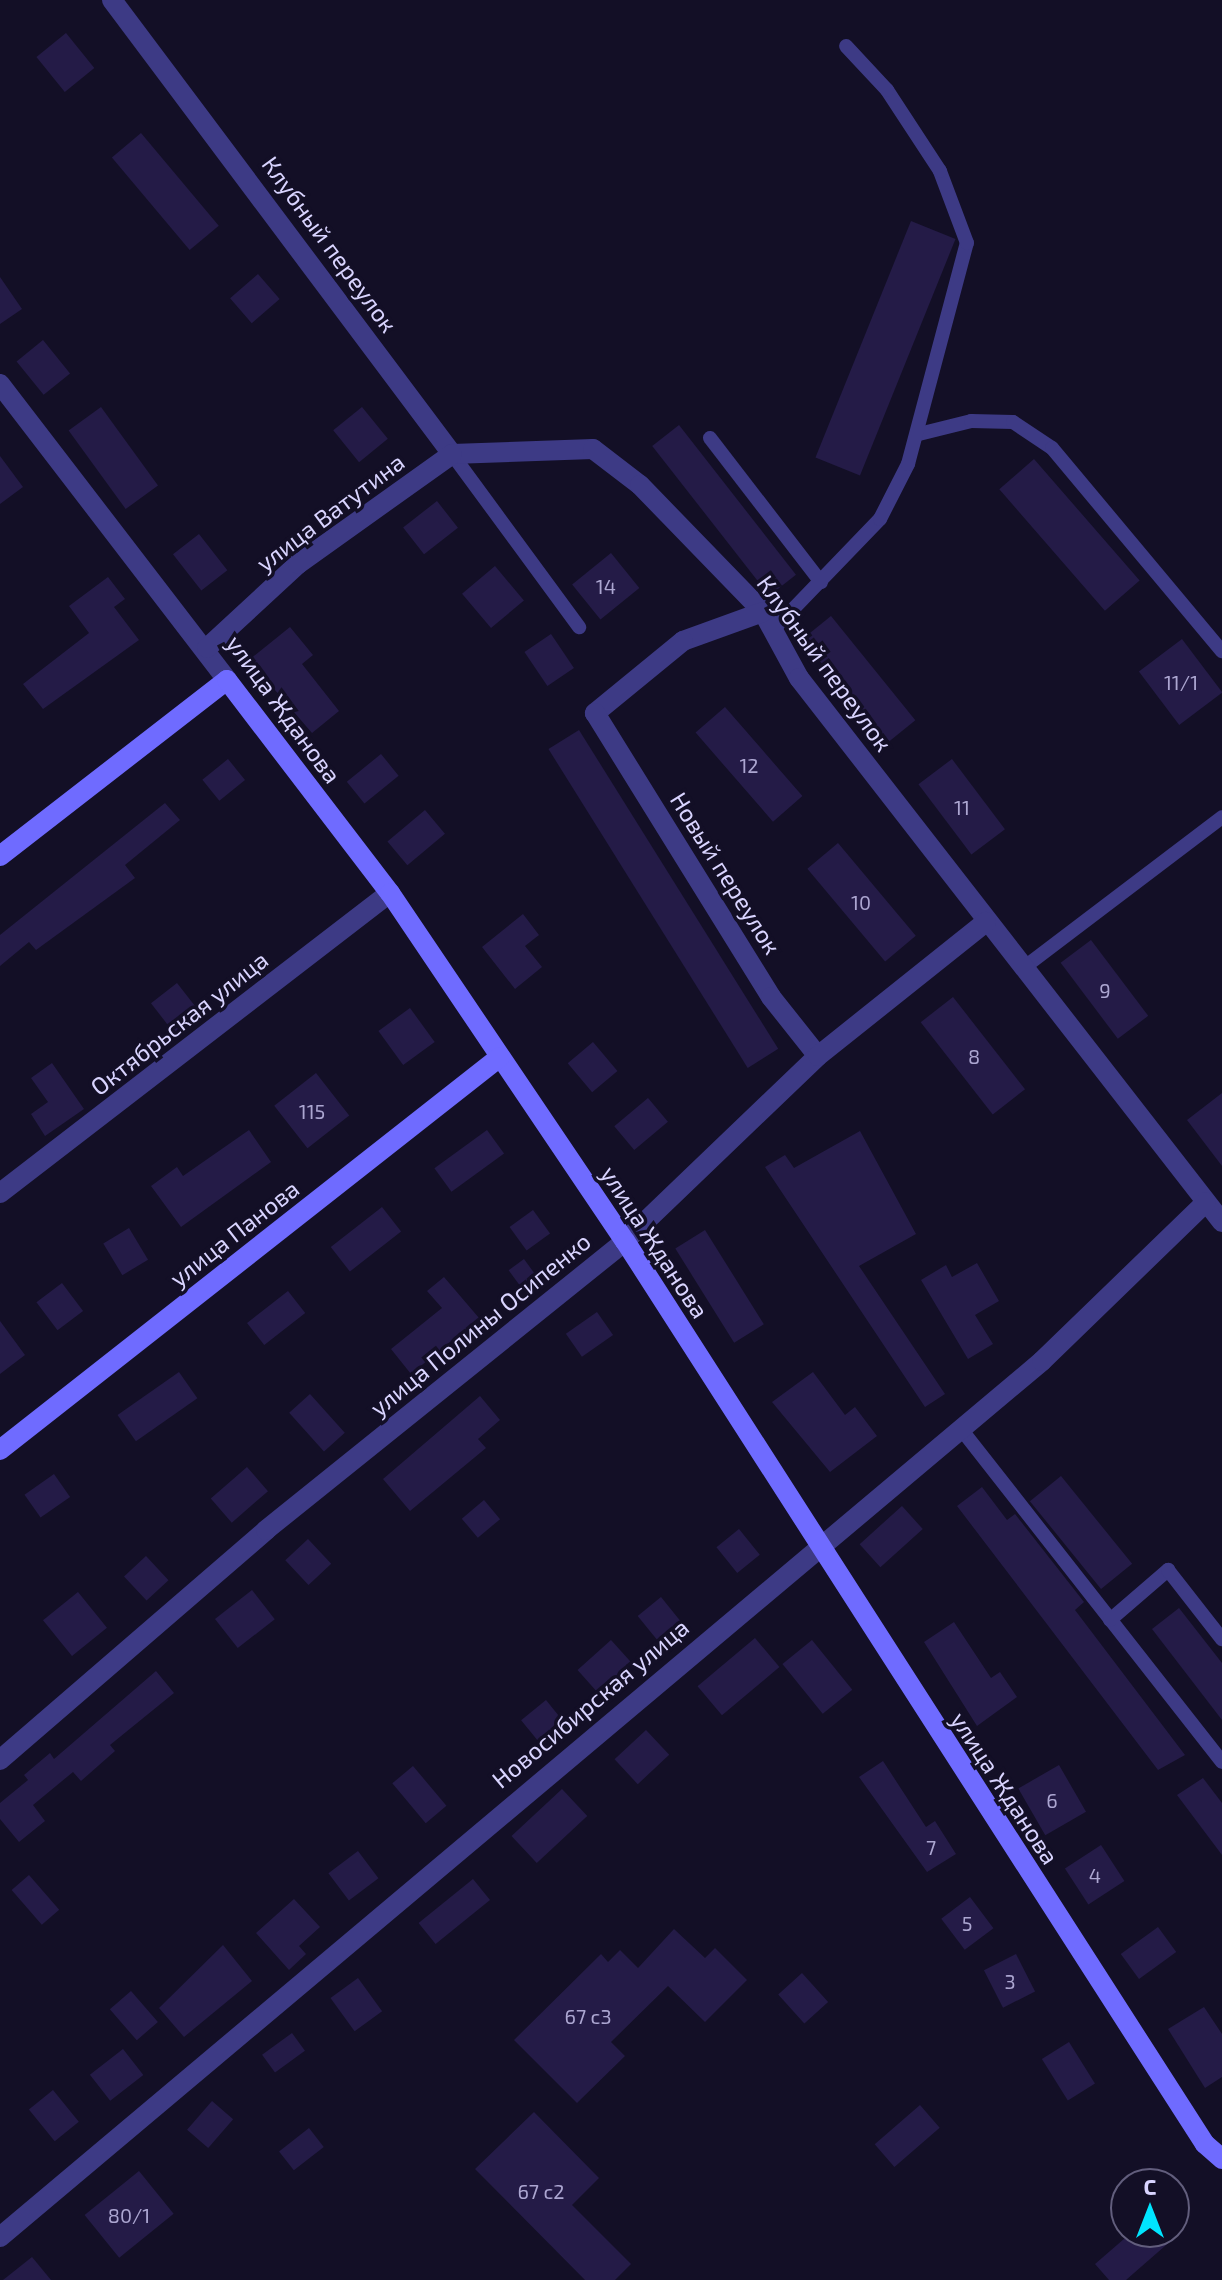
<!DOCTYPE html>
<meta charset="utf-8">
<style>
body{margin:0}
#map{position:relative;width:1222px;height:2280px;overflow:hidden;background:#130f26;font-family:"Exo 2",sans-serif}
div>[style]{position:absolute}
.building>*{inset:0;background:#241b47;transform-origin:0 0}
.lane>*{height:14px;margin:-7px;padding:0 7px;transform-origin:7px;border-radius:7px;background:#3d3a85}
.street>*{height:20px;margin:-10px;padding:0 10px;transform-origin:10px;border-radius:10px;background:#3d3a85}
.secondary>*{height:20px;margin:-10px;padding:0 10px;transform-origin:10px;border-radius:10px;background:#6f6bff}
span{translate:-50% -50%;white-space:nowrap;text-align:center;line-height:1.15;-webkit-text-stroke:7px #130f26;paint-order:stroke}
.number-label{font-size:20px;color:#aca6d1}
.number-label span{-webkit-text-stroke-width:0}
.street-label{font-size:24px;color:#d9d4ff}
.north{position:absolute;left:1110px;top:2168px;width:80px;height:80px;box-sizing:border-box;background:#130f26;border:2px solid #625e7d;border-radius:50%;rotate:0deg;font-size:22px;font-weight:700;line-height:32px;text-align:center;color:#d9d4ff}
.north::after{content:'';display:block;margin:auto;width:28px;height:36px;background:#00e5ff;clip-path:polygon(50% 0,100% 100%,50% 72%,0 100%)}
</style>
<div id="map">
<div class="building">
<i style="left:66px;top:33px;width:45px;height:38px;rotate:51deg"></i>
<i style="left:141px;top:133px;width:121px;height:38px;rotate:50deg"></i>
<i style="left:911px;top:221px;width:48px;height:255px;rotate:22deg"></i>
<i style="left:258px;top:274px;width:33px;height:37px;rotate:49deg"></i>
<i style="clip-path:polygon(0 277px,22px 309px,0 324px)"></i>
<i style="left:43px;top:340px;width:43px;height:34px;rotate:51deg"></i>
<i style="left:101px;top:407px;width:97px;height:40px;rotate:54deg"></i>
<i style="left:362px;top:407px;width:41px;height:37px;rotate:51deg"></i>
<i style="left:679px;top:425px;width:190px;height:34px;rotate:52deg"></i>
<i style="clip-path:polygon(0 456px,23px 487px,0 504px)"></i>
<i style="left:1034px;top:459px;width:161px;height:46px;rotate:49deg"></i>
<i style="left:437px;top:501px;width:34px;height:43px;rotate:52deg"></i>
<i style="left:199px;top:534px;width:46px;height:33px;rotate:52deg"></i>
<i style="left:611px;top:553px;width:45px;height:50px;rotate:51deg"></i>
<i style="left:495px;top:566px;width:45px;height:43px;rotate:50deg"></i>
<i style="clip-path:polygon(108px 577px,125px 599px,114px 607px,139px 640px,43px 709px,23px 684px,89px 633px,69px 606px)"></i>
<i style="left:831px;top:616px;width:134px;height:37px;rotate:51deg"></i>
<i style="clip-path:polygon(290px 627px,313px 655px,302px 664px,339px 711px,312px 733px,249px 660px)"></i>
<i style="left:551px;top:634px;width:41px;height:32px;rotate:56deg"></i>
<i style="left:1182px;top:639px;width:67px;height:54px;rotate:53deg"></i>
<i style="left:725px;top:707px;width:118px;height:39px;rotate:49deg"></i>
<i style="left:579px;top:730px;width:376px;height:36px;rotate:58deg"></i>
<i style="left:381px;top:754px;width:28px;height:44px;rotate:51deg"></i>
<i style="left:228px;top:759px;width:27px;height:33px;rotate:51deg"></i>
<i style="left:952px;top:759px;width:88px;height:42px;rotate:53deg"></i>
<i style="clip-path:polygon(165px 803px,180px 820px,125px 865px,135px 878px,36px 950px,29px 942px,0 966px,0 935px)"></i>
<i style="left:425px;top:810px;width:31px;height:49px;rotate:50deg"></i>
<i style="left:838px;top:843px;width:121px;height:40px;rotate:50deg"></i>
<i style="clip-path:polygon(523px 914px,539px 935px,525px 946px,542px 967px,515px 989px,482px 947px)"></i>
<i style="left:1091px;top:940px;width:95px;height:38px;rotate:53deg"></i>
<i style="left:177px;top:983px;width:41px;height:33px;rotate:52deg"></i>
<i style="left:953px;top:997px;width:117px;height:41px;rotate:52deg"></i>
<i style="left:410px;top:1008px;width:42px;height:39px;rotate:54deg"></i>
<i style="left:593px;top:1042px;width:38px;height:33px;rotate:50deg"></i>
<i style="clip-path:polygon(52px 1063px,84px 1109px,45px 1136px,31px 1114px,48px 1102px,31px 1078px)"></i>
<i style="left:316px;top:1073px;width:54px;height:53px;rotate:52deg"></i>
<i style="clip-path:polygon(1222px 1093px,1222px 1166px,1187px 1120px)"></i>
<i style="left:648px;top:1098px;width:31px;height:44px;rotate:50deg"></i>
<i style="clip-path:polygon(249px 1130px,271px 1162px,181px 1227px,151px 1186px,177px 1167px,183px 1176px)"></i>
<i style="left:487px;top:1130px;width:29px;height:65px;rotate:54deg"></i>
<i style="clip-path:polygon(860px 1131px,916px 1234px,859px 1266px,945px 1394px,925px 1407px,765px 1167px,785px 1155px,794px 1168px)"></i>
<i style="left:382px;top:1207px;width:31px;height:65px;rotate:52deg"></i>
<i style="left:533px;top:1210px;width:29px;height:29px;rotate:54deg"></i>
<i style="left:129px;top:1228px;width:37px;height:30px;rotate:59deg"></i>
<i style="left:705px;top:1230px;width:111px;height:35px;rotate:58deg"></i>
<i style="left:524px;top:1259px;width:24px;height:19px;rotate:54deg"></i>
<i style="clip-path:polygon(977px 1263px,999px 1301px,975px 1315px,993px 1344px,968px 1359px,921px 1280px,946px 1265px,952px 1277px)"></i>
<i style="clip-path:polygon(444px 1277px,479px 1318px,411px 1374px,391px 1349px,442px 1308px,427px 1291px)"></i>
<i style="left:62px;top:1283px;width:35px;height:32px;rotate:53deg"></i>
<i style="left:288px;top:1291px;width:28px;height:52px;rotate:52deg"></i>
<i style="left:597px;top:1312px;width:28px;height:38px;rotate:55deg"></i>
<i style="clip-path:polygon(0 1321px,25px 1355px,0 1374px)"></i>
<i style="left:179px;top:1372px;width:32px;height:75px;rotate:55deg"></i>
<i style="clip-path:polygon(813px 1372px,845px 1415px,855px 1407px,877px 1436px,830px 1472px,772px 1402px)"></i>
<i style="left:310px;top:1394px;width:52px;height:28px;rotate:48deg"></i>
<i style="clip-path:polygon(480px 1396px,500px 1420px,478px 1439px,486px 1448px,410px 1511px,383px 1479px)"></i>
<i style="left:247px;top:1467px;width:32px;height:48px;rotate:49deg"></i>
<i style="left:54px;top:1474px;width:28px;height:36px;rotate:55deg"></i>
<i style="left:1061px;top:1476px;width:113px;height:40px;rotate:51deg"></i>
<i style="clip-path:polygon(982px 1487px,1007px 1520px,1015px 1514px,1084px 1602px,1075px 1610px,1185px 1755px,1158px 1770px,957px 1506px)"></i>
<i style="left:484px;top:1500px;width:25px;height:29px;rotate:50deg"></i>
<i style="left:902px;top:1506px;width:31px;height:57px;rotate:48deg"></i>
<i style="left:739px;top:1529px;width:33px;height:29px;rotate:51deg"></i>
<i style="left:308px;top:1539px;width:34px;height:31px;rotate:47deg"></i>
<i style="left:146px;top:1556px;width:33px;height:30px;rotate:47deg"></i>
<i style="left:252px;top:1590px;width:37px;height:47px;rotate:52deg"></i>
<i style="left:78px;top:1592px;width:46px;height:45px;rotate:51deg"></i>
<i style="left:661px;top:1597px;width:33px;height:30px;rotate:51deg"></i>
<i style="clip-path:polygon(1179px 1608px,1222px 1663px,1222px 1720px,1152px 1629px)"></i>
<i style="clip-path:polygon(954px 1622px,991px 1678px,1000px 1672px,1017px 1697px,977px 1726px,924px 1642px)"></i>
<i style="left:755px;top:1638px;width:38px;height:75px;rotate:50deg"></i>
<i style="left:611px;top:1640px;width:31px;height:45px;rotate:48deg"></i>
<i style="left:812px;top:1640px;width:64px;height:38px;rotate:51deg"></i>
<i style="clip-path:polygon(156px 1671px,174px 1693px,110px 1745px,115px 1751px,81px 1781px,73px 1772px,33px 1805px,45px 1821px,19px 1842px,0 1819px,0 1803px,28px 1780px,24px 1775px,50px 1753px,54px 1759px)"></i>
<i style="left:546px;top:1700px;width:26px;height:32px;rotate:51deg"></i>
<i style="left:646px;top:1730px;width:34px;height:43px;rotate:47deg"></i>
<i style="clip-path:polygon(883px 1761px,926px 1827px,935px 1821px,956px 1854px,927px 1872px,859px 1777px)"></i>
<i style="left:1059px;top:1765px;width:54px;height:47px;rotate:60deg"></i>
<i style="left:413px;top:1766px;width:52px;height:27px;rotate:50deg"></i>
<i style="clip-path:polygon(1203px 1778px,1222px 1803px,1222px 1855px,1177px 1795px)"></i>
<i style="left:562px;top:1789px;width:37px;height:69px;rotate:47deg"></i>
<i style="left:1101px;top:1845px;width:43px;height:43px;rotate:57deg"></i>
<i style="left:358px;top:1851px;width:34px;height:37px;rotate:53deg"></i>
<i style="left:29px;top:1875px;width:46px;height:23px;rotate:49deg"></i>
<i style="left:473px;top:1879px;width:27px;height:70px;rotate:51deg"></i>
<i style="left:970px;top:1897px;width:39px;height:36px;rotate:53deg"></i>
<i style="clip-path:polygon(294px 1899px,320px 1927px,299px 1946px,306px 1954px,289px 1970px,256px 1933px)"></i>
<i style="left:1158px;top:1927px;width:31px;height:46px;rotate:54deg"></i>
<i style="clip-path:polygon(674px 1929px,705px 1958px,715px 1948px,747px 1980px,705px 2022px,668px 1986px,611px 2042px,625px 2056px,577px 2103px,514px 2040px,601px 1954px,608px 1962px,620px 1950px,638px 1968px)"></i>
<i style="clip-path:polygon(223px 1945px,252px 1981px,184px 2037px,159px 2008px)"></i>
<i style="left:1016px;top:1954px;width:42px;height:36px;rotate:63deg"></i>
<i style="left:802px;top:1973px;width:39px;height:32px;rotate:48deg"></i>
<i style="left:358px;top:1978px;width:41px;height:34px;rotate:54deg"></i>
<i style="left:131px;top:1991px;width:41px;height:28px;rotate:49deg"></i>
<i style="clip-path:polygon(1204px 2007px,1222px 2034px,1222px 2077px,1205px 2088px,1168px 2029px)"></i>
<i style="left:292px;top:2033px;width:22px;height:37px;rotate:54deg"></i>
<i style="left:1069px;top:2042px;width:49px;height:32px;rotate:58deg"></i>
<i style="left:123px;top:2049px;width:33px;height:42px;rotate:52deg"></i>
<i style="left:53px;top:2090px;width:41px;height:31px;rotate:51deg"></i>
<i style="left:212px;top:2101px;width:28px;height:38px;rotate:41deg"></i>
<i style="left:920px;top:2105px;width:30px;height:60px;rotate:49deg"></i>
<i style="clip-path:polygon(534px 2112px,599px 2178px,572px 2205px,631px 2264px,615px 2280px,585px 2280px,475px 2169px)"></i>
<i style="left:309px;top:2128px;width:24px;height:38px;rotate:52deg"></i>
<i style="left:139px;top:2171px;width:55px;height:70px;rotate:51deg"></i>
<i style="clip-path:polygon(1132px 2232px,1181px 2232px,1126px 2280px,1109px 2280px,1095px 2264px)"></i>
<i style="clip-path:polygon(32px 2257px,51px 2280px,3px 2280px)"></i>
</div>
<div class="lane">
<i style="left:919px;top:434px;width:54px;rotate:-14deg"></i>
<i style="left:971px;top:421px;width:42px;rotate:1.4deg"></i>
<i style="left:1013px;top:422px;width:47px;rotate:33.7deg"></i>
<i style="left:1052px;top:448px;width:265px;rotate:50.1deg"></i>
<i style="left:710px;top:438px;width:182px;rotate:52.4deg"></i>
<i style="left:452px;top:454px;width:215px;rotate:53.7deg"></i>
<i style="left:773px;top:630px;width:154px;rotate:-46.1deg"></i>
<i style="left:880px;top:519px;width:62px;rotate:-63deg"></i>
<i style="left:908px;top:464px;width:229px;rotate:-75.1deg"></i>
<i style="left:967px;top:243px;width:77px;rotate:-110.6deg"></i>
<i style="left:940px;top:171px;width:97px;rotate:-123.2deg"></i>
<i style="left:887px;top:90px;width:60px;rotate:-133deg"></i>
<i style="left:1022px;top:969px;width:251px;rotate:-37.2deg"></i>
<i style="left:961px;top:1429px;width:423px;rotate:51.9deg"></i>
<i style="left:1110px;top:1620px;width:77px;rotate:-40.8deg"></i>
<i style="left:1168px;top:1570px;width:88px;rotate:52deg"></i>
</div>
<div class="street">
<i style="left:112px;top:0;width:567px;rotate:53.17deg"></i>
<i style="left:0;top:384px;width:373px;rotate:52.5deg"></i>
<i style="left:452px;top:454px;width:141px;rotate:-2deg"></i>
<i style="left:593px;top:449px;width:59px;rotate:37.5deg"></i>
<i style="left:640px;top:485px;width:177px;rotate:45.9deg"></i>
<i style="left:763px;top:612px;width:75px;rotate:61.4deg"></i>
<i style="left:799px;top:678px;width:689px;rotate:52.13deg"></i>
<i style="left:763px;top:612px;width:85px;rotate:160.1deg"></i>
<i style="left:683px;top:641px;width:114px;rotate:140.7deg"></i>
<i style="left:595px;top:713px;width:334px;rotate:58.2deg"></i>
<i style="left:771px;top:997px;width:75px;rotate:51.5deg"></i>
<i style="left:207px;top:648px;width:124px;rotate:-42.7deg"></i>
<i style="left:298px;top:564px;width:189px;rotate:-35.5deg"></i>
<i style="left:0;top:1193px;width:492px;rotate:-37.6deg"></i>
<i style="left:0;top:1760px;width:352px;rotate:-40.8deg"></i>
<i style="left:266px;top:1530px;width:461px;rotate:-38.8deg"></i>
<i style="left:625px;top:1241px;width:267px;rotate:-43.8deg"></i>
<i style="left:818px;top:1056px;width:215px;rotate:-38.6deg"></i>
<i style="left:0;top:2237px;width:1361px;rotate:-40.05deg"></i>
<i style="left:1042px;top:1361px;width:228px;rotate:-44.1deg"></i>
</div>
<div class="secondary">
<i style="left:0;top:856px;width:287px;rotate:-37.8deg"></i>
<i style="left:227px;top:680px;width:268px;rotate:52.6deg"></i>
<i style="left:390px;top:893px;width:420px;rotate:56deg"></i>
<i style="left:625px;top:1241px;width:1073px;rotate:57.29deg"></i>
<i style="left:1205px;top:2144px;width:23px;rotate:41deg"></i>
<i style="left:0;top:1450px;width:636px;rotate:-38.17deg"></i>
</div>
<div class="number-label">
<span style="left:606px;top:586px">14</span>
<span style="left:1181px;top:682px">11/1</span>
<span style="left:749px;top:765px">12</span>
<span style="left:962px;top:807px">11</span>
<span style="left:861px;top:902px">10</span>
<span style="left:1105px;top:990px">9</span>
<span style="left:974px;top:1056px">8</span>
<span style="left:312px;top:1111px">115</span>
<span style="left:1052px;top:1800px">6</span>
<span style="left:931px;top:1847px">7</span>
<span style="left:1095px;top:1875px">4</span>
<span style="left:967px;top:1923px">5</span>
<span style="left:1010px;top:1981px">3</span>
<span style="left:588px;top:2016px">67 с3</span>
<span style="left:541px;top:2191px">67 с2</span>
<span style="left:129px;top:2215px">80/1</span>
</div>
<div class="street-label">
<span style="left:330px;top:244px;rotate:54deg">Клубный переулок</span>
<span style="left:330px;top:512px;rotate:-37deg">улица Ватутина</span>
<span style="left:825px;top:663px;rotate:54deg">Клубный переулок</span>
<span style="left:284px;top:709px;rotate:54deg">улица Жданова</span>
<span style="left:726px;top:873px;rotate:58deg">Новый переулок</span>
<span style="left:179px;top:1023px;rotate:-38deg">Октябрьская улица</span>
<span style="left:234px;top:1233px;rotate:-38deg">улица Панова</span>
<span style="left:655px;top:1242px;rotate:57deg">улица Жданова</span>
<span style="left:480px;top:1324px;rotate:-39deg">улица Полины Осипенко</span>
<span style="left:590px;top:1703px;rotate:-40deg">Новосибирская улица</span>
<span style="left:1005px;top:1788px;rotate:57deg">улица Жданова</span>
</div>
<div class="north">С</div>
</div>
